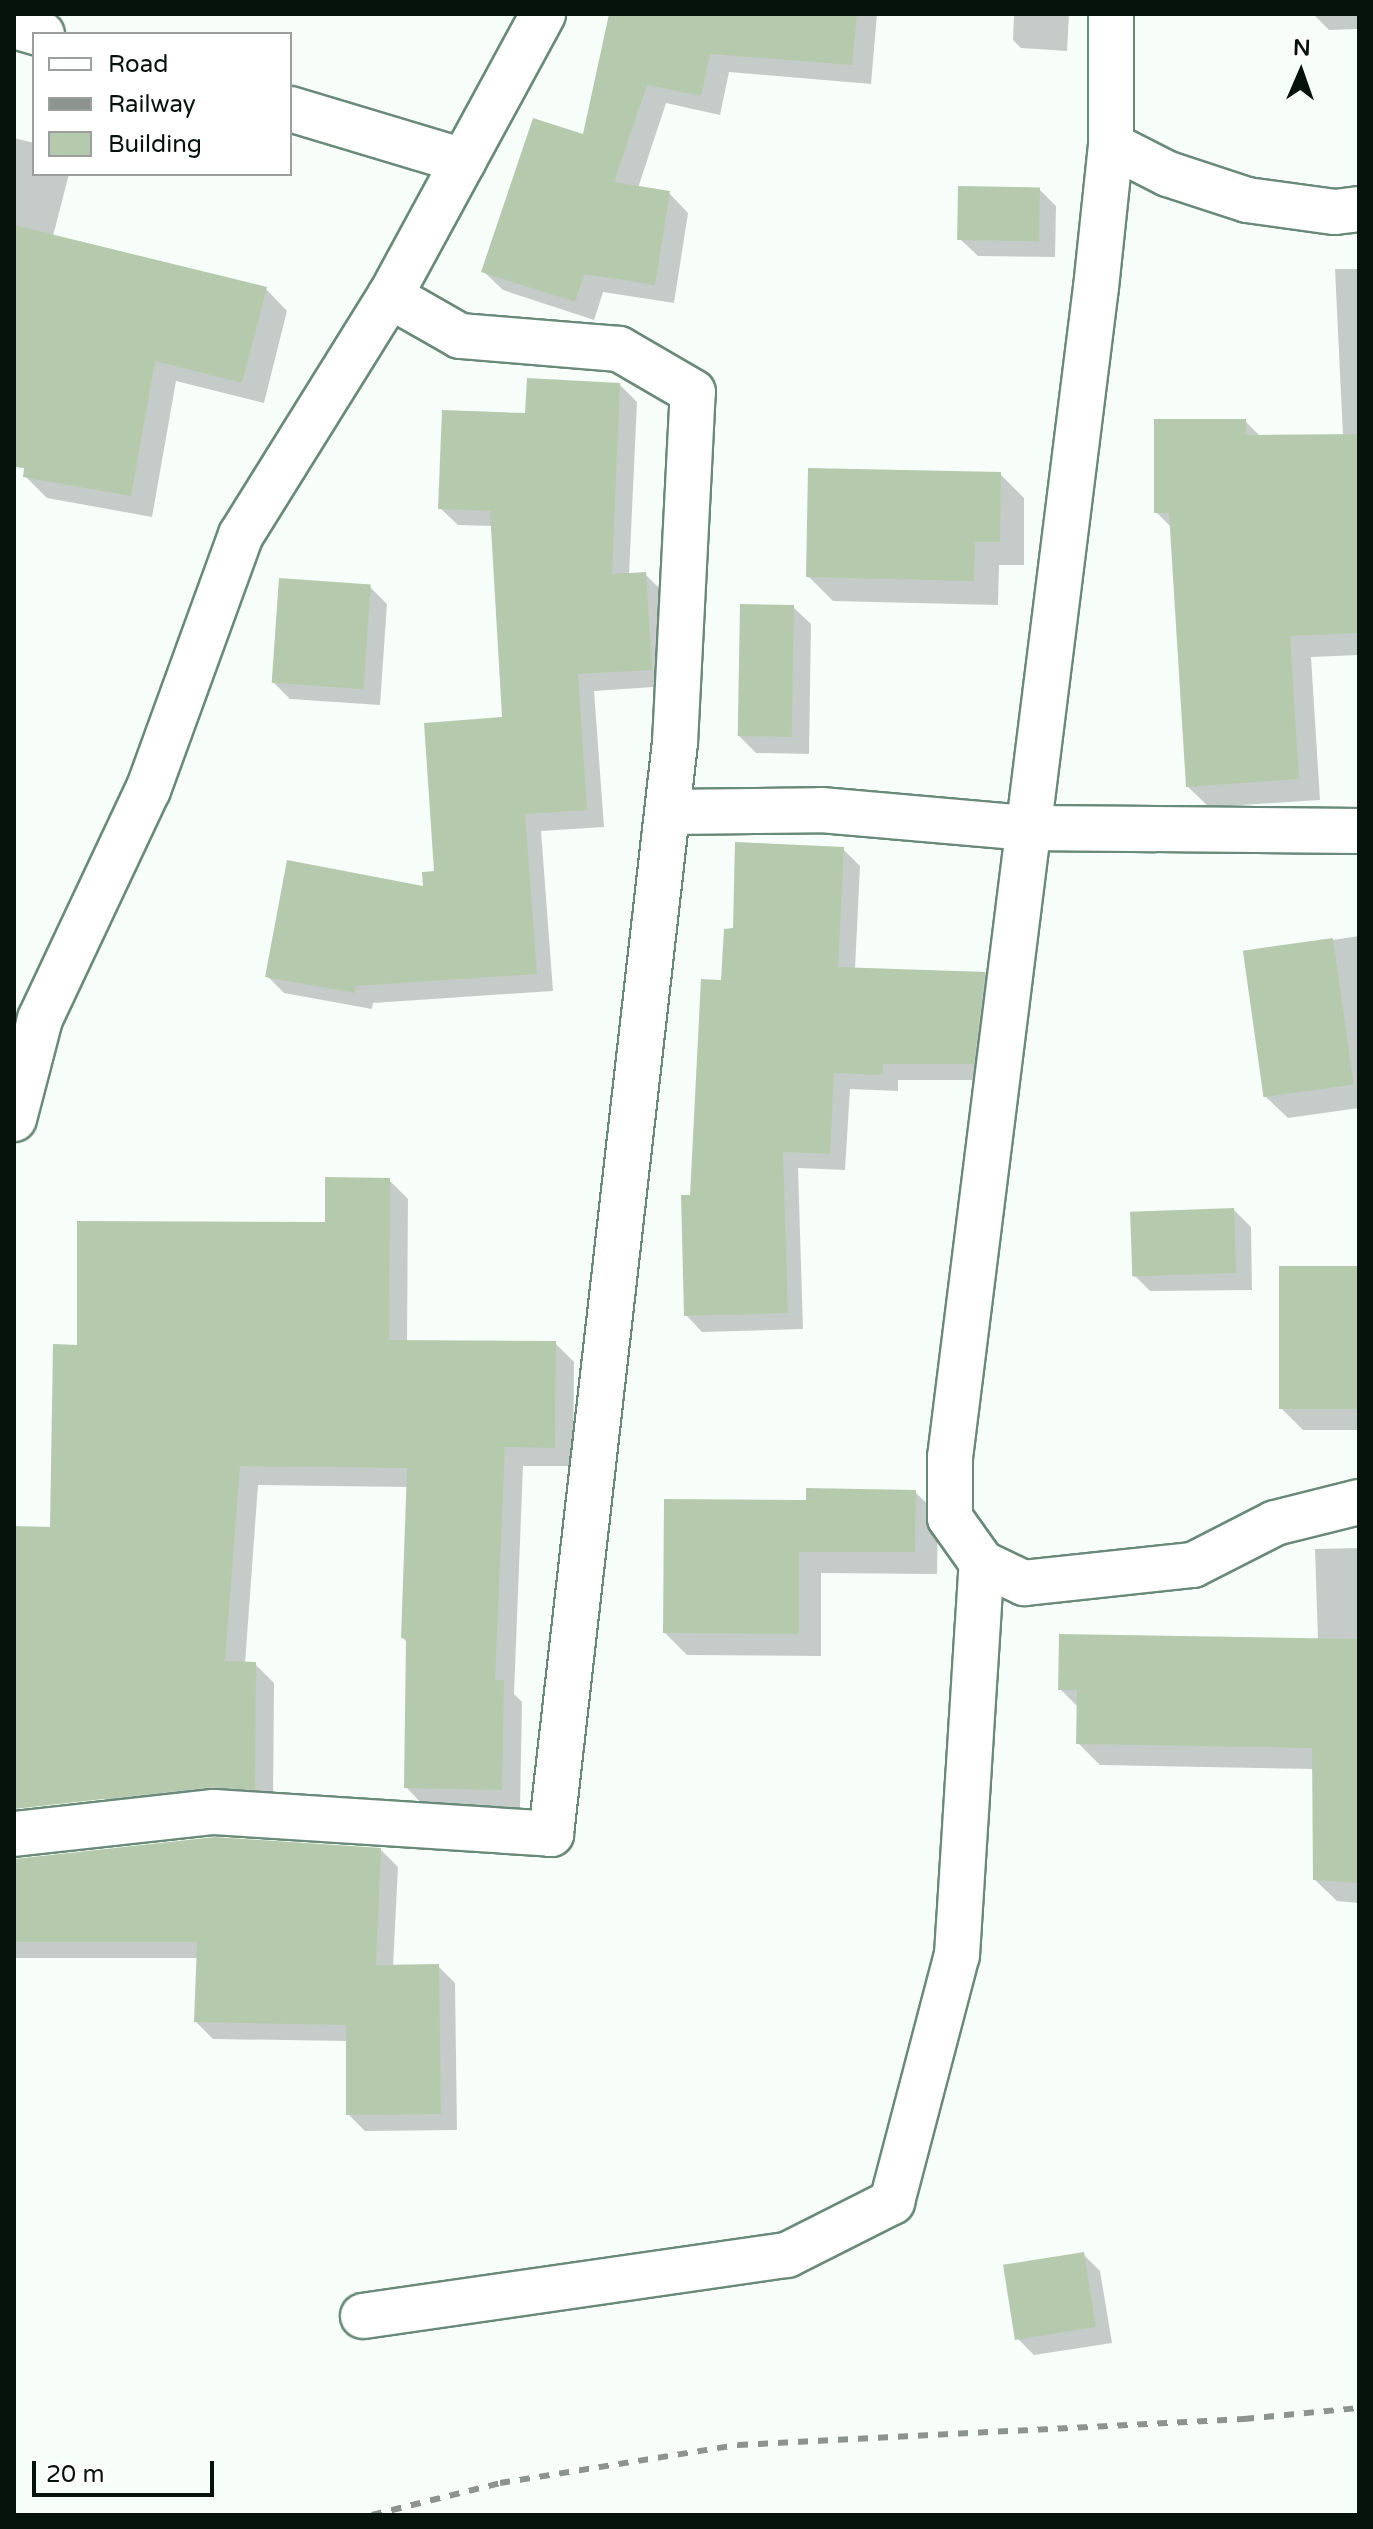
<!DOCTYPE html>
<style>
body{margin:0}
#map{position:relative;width:1373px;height:2529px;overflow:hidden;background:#f7fefa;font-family:"Varela Round",sans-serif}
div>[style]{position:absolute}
.shadow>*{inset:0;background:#0003}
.building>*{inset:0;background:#b5caad;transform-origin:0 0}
.roads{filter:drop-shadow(2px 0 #698a78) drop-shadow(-2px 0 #698a78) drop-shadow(0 2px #698a78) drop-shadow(0 -2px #698a78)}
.minor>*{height:44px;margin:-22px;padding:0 22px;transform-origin:22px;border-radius:22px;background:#fff}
.rail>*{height:6px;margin-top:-3px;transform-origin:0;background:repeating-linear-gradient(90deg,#8b948f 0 10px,transparent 0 20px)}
span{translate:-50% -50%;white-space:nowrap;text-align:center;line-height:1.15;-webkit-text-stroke:6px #fff;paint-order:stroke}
.frame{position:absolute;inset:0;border:16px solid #06120c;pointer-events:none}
.legend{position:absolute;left:32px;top:32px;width:260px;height:144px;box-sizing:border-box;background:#fff;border:2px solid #9ba09e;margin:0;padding:10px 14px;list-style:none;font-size:24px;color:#06120c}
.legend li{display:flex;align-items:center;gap:16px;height:40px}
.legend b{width:40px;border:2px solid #9ba09e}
.north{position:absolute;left:1261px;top:32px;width:80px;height:80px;-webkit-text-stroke:6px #fff;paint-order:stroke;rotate:2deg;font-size:22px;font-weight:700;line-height:32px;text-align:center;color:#06120c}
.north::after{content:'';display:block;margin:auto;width:28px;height:36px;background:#06120c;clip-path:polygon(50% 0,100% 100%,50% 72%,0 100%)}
.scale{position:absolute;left:32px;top:2461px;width:182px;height:36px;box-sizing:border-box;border:4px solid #06120c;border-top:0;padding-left:10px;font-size:24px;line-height:28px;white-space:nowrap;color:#06120c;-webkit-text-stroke:6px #fff;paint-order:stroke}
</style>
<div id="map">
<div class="shadow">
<i style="clip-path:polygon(611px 14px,877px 14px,871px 84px,729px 72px,720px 115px,666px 103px,638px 188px,669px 193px,688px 213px,674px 303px,603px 292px,594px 320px,503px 290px,483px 271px,584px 137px)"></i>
<i style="clip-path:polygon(1014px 14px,1069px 14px,1067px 51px,1021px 48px,1013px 40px)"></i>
<i style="clip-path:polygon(1313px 14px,1358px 14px,1357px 29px,1329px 30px)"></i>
<i style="clip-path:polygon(14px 138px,34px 143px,34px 174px,69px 174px,53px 236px,266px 289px,287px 311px,264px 403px,176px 381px,152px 517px,47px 498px,25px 476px,14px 334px)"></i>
<i style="clip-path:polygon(1039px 189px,1056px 206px,1055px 257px,978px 256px,960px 239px)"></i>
<i style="clip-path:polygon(1335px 269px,1359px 269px,1359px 655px,1311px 657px,1320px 800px,1209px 807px,1187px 786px,1172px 528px,1156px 512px,1245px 421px,1261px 437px,1343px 436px)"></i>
<i style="clip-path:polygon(620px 385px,637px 402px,629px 575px,645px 574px,662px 591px,668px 686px,594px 691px,604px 827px,541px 831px,553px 991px,373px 1003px,372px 1009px,284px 993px,267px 976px,425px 889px,504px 719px,493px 526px,458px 525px,440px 508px,527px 415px)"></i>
<i style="clip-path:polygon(1000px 474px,1024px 498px,1024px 565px,999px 565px,998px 605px,833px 601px,808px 576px)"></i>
<i style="clip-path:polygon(370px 587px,387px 604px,380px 705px,290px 699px,273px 682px)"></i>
<i style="clip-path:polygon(793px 607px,811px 624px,809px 754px,756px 753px,739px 736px)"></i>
<i style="clip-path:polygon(843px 849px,860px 866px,855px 969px,985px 972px,1001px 988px,990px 1080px,898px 1080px,898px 1091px,850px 1089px,845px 1170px,798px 1168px,803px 1329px,702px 1332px,686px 1315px,692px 1197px,735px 930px)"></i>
<i style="clip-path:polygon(1359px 936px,1359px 1108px,1288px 1118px,1266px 1097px,1246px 953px)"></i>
<i style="clip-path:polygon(389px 1180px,408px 1199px,407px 1342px,555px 1343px,574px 1362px,573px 1466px,523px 1466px,514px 1694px,522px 1702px,520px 1808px,425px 1807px,406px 1787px,408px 1643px,403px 1638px,408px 1487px,258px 1485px,245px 1664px,255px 1664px,274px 1683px,273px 1808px,14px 1794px,14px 1528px,52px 1529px,79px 1347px,327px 1224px)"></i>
<i style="clip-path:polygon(1234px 1210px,1251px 1227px,1252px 1290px,1150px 1291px,1133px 1274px)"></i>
<i style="clip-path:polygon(1359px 1268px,1359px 1430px,1303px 1430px,1282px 1409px)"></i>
<i style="clip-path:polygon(915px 1492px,938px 1514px,937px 1574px,821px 1573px,821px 1656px,687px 1655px,665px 1633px,808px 1502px)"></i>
<i style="clip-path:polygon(1359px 1548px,1359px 1903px,1337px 1901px,1315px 1880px,1314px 1769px,1100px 1765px,1078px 1743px,1079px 1708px,1060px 1689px,1318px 1640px,1315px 1549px)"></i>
<i style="clip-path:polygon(381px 1850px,398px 1867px,393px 1967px,438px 1966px,455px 1983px,457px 2130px,365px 2131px,348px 2114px,348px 2041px,213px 2039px,196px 2022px,198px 1958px,14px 1958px,14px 1867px)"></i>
<i style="clip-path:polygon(1083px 2254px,1100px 2271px,1112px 2343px,1034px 2355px,1017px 2338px)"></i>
</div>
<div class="building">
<i style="clip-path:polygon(609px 14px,857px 14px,852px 65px,710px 54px,701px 96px,647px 85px,614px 182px,670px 191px,655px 285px,584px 274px,575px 302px,481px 272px,533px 118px,583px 134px)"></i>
<i style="left:958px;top:186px;width:82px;height:54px;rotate:1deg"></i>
<i style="clip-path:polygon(14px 225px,267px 287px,242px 383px,155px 361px,131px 496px,23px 477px,24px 468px,14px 467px)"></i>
<i style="clip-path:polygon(527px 378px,620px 383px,612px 574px,646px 572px,652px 670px,578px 674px,587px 810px,525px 814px,537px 974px,356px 986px,355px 993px,265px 977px,287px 860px,423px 886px,422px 872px,434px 871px,424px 723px,502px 717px,490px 511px,438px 509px,442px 410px,525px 413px)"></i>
<i style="clip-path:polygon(1154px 419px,1246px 419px,1246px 435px,1359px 434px,1359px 633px,1290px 636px,1299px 779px,1186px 787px,1169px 513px,1154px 513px)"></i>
<i style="clip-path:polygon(808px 468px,1001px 472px,1000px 542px,975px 542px,974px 581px,806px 577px)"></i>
<i style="left:279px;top:578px;width:92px;height:105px;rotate:4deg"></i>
<i style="left:740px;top:604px;width:54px;height:132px;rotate:1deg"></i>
<i style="clip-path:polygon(735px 842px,844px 847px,838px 967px,985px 972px,974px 1064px,883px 1064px,882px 1075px,834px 1073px,830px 1154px,783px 1152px,788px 1313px,684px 1316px,681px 1195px,690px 1195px,701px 979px,721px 980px,724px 929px,733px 928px)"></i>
<i style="left:1333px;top:938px;width:148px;height:91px;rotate:82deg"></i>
<i style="clip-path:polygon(325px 1177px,390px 1178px,389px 1340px,556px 1341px,555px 1448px,505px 1447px,495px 1680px,504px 1680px,502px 1790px,404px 1788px,406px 1639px,401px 1638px,407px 1468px,240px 1466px,225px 1661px,256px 1662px,255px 1790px,211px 1787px,14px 1809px,14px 1526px,50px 1527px,53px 1344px,77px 1345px,77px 1221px,325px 1222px)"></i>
<i style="left:1234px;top:1208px;width:65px;height:104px;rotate:88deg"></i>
<i style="left:1279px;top:1266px;width:80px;height:143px"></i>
<i style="clip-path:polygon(806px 1488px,916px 1490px,915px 1552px,799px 1552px,799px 1634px,663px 1633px,664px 1499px,806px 1500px)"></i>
<i style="clip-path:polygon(1059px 1634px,1359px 1639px,1359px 1883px,1313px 1880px,1312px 1748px,1076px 1744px,1077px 1690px,1058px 1690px)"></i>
<i style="clip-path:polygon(215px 1837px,381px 1848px,376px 1965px,439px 1964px,441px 2114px,346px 2115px,346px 2025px,194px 2022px,197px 1942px,14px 1942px,14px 1859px)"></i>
<i style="left:1084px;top:2252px;width:76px;height:82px;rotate:81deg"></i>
</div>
<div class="roads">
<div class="minor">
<i style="left:1111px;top:14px;width:131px;rotate:90deg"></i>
<i style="left:1111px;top:145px;width:143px;rotate:96deg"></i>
<i style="left:1096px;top:287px;width:1179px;rotate:97.11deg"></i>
<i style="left:950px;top:1457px;width:61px;rotate:90deg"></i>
<i style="left:950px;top:1518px;width:55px;rotate:54.6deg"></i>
<i style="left:982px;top:1563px;width:47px;rotate:25.5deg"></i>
<i style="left:1024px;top:1583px;width:170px;rotate:-6.1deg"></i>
<i style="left:1193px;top:1565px;width:92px;rotate:-27.1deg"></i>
<i style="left:1275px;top:1523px;width:87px;rotate:-14deg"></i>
<i style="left:14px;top:26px;width:29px;rotate:16deg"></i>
<i style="left:290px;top:109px;width:181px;rotate:16.7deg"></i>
<i style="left:1111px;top:145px;width:64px;rotate:27deg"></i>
<i style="left:1168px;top:174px;width:83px;rotate:18.2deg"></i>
<i style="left:1247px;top:200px;width:89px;rotate:7.8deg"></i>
<i style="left:1335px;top:212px;width:24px;rotate:-7deg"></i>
<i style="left:668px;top:812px;width:153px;rotate:-0.7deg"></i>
<i style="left:821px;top:810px;width:208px;rotate:5deg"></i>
<i style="left:1028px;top:828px;width:331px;rotate:0.5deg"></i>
<i style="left:14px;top:1119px;width:103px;rotate:-75.4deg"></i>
<i style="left:40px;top:1019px;width:253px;rotate:-64.8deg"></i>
<i style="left:148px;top:790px;width:271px;rotate:-70deg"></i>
<i style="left:241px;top:535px;width:282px;rotate:-58.1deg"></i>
<i style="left:14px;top:1834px;width:201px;rotate:-6.3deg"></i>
<i style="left:214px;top:1812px;width:338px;rotate:3.7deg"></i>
<i style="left:551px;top:1834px;width:1098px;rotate:-83.52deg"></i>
<i style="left:675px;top:743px;width:351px;rotate:-87.1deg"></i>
<i style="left:693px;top:392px;width:86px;rotate:-149.8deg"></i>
<i style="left:619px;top:349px;width:160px;rotate:-175.3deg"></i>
<i style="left:460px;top:336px;width:81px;rotate:-150.3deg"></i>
<i style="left:390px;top:296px;width:321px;rotate:-61.5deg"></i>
<i style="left:363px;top:2316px;width:428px;rotate:-8.2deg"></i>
<i style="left:787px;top:2255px;width:118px;rotate:-26.8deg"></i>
<i style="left:892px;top:2202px;width:255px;rotate:-75.3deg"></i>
<i style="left:957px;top:1955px;width:393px;rotate:-86.4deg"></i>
</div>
</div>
<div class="rail">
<i style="left:372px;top:2515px;width:132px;rotate:-14deg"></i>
<i style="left:500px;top:2483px;width:241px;rotate:-9.1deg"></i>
<i style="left:738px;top:2445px;width:507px;rotate:-2.94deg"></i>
<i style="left:1244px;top:2419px;width:116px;rotate:-5.5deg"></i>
</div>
<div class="frame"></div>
<ul class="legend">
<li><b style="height:10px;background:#fff"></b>Road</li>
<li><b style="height:10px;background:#8b948f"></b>Railway</li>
<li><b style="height:22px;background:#b5caad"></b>Building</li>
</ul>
<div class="north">N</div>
<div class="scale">20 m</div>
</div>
